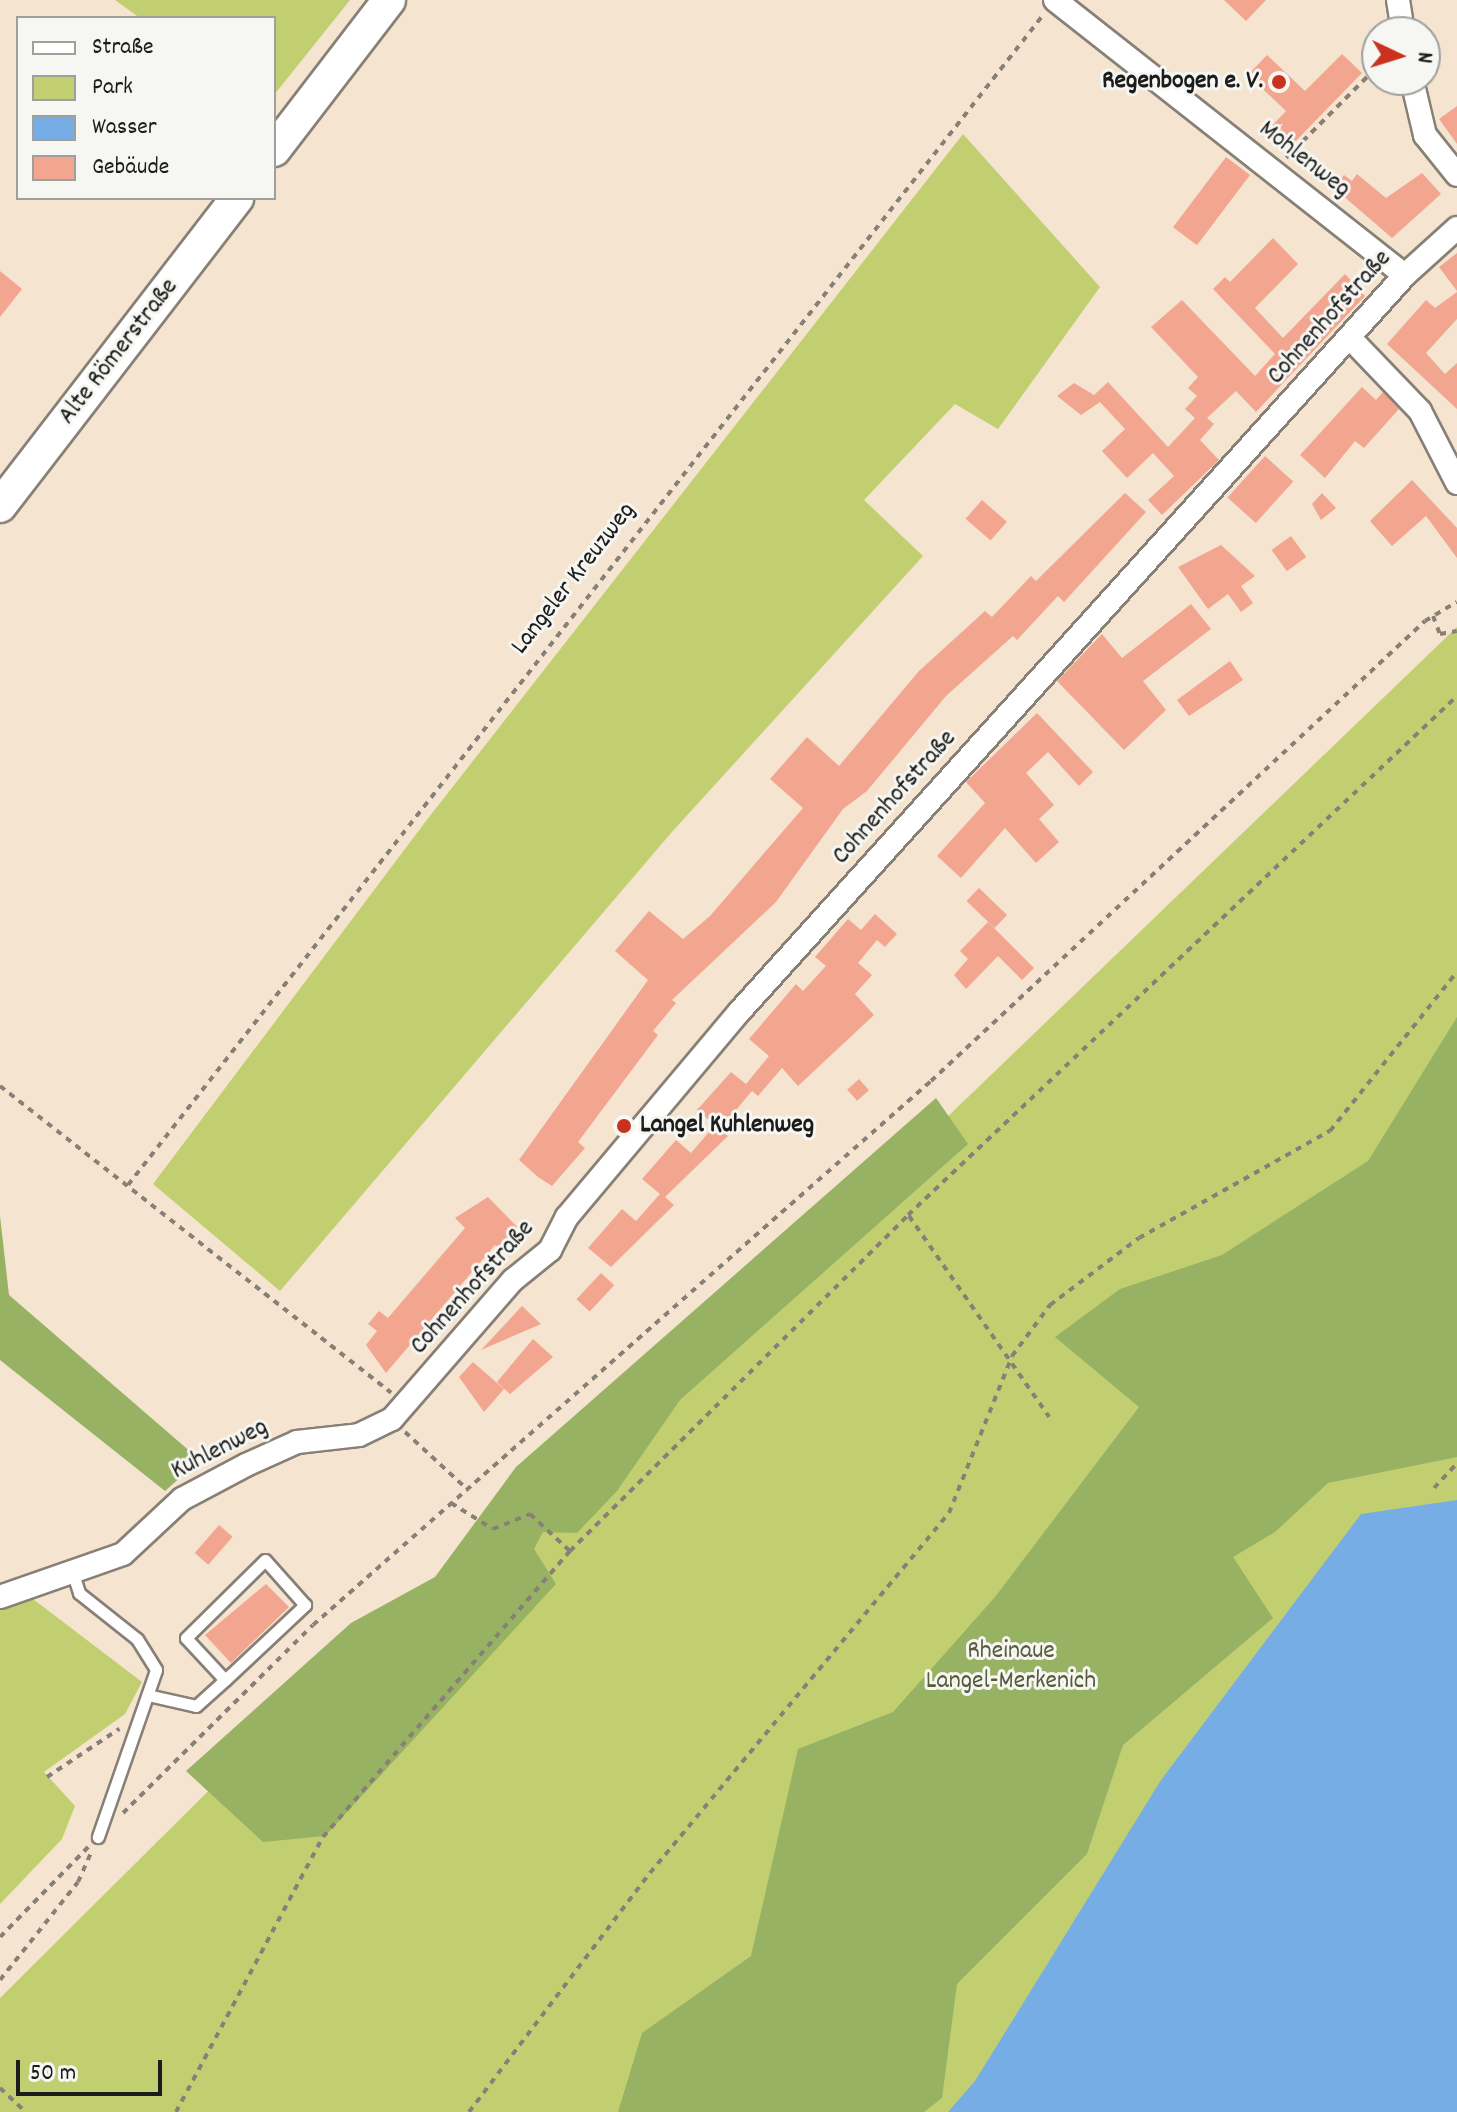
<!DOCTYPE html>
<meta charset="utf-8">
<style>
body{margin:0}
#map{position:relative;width:1457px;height:2112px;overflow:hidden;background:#f4e4d0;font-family:Dekko,sans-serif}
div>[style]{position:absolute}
.green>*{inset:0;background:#c1cf71}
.forest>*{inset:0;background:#98b263}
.water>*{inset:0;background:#77ade5}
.building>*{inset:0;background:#f2a690;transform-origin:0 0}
.path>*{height:4px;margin-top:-2px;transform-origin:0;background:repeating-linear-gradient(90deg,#888076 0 6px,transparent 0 12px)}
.roads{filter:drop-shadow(2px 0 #888076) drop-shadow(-2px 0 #888076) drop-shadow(0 2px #888076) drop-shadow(0 -2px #888076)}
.lane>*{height:11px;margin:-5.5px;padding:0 5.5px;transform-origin:5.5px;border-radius:5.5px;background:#fff}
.street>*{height:22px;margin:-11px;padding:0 11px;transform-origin:11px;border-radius:11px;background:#fff}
.secondary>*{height:32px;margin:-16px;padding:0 16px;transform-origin:16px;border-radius:16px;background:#fff}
.dots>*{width:22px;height:22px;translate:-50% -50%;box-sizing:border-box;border:4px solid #f6f6f2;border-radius:50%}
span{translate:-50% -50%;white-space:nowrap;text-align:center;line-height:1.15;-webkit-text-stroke:6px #f6f6f2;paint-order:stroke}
.poi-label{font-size:26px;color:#1c1c1c;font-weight:700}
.right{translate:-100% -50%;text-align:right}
.left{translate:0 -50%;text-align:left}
.street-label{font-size:26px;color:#1c1c1c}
.park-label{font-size:26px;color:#565b3a}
.legend{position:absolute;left:16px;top:16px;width:260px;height:184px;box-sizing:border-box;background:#f6f6f2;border:2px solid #9f9f9c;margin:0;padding:10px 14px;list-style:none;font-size:24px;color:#1c1c1c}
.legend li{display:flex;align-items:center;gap:16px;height:40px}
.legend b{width:40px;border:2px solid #9f9f9c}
.north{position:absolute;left:1361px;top:16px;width:80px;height:80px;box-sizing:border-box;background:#f6f6f2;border:2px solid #9f9f9c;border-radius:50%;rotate:94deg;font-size:22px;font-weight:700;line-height:32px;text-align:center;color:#1c1c1c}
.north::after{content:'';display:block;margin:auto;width:28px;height:36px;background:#c8321e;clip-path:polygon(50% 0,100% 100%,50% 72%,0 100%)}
.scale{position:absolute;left:16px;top:2060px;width:146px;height:36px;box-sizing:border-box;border:4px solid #1c1c1c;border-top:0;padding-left:10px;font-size:24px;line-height:28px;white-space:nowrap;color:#1c1c1c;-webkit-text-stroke:6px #f6f6f2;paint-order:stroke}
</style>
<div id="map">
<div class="green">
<i style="clip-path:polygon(115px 0,350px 0,274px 95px,274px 18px,140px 18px)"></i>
<i style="clip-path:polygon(963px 134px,1100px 287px,998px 429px,955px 404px,864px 500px,923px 556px,671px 833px,280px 1291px,153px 1184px,426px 821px)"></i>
<i style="clip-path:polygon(1457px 627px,1457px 2112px,0 2112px,0 1998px,327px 1673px,785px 1273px)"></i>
<i style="clip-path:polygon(33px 1599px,142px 1682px,125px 1714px,44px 1772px,75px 1806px,62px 1839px,0 1904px,0 1610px)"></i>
</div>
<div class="forest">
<i style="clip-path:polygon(1457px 1017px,1457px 1457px,1328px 1483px,1275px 1532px,1233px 1557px,1273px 1618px,1123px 1745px,1087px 1854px,957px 1984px,942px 2098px,924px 2112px,618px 2112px,642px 2033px,751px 1956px,798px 1749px,893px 1712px,995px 1597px,1139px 1407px,1055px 1337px,1120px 1289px,1222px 1255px,1368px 1161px)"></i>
<i style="clip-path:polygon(936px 1098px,968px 1144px,680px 1400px,617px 1491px,577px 1533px,543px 1532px,534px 1549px,556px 1584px,325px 1836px,263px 1842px,186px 1771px,351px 1623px,435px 1577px,516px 1467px)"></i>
<i style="clip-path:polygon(0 1216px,9px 1295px,200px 1460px,165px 1491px,0 1360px)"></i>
</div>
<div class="water">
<i style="clip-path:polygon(1457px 1500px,1457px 2112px,948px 2112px,975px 2081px,1161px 1780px,1361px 1514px)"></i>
</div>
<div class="building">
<i style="clip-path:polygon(1224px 0,1266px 0,1246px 21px)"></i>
<i style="clip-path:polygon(1342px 54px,1362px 73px,1285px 152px,1265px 133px,1286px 111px,1248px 75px,1267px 55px,1305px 91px)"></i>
<i style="clip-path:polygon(1457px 106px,1457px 144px,1439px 119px)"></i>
<i style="left:1226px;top:157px;width:30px;height:88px;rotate:37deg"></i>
<i style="clip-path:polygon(1422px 173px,1441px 194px,1392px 238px,1334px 188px,1344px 175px,1352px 181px,1357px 174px,1386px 198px)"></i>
<i style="clip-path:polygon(1273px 238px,1298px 264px,1255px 308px,1283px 338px,1345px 274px,1365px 296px,1256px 412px,1236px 391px,1207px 418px,1214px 424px,1200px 440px,1219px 460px,1162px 515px,1148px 500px,1174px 476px,1153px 453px,1127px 478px,1102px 451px,1125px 429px,1100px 402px,1081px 415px,1057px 396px,1074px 383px,1094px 395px,1108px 382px,1168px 447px,1195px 418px,1185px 409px,1197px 396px,1188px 388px,1198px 377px,1151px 327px,1182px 300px,1255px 376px,1275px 354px,1213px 289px,1225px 277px,1230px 282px)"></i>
<i style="clip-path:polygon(1457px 253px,1457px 291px,1439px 267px)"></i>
<i style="clip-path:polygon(0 271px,22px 289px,0 317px)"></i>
<i style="clip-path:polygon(1457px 292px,1457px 319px,1426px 353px,1445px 374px,1457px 363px,1457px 409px,1387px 344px,1426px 300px,1435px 308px)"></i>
<i style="clip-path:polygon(1362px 387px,1376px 400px,1383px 392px,1399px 409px,1364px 448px,1355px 441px,1325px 478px,1300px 455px)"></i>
<i style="left:1265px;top:456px;width:38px;height:56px;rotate:42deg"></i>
<i style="clip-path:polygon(1412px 480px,1457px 528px,1457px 558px,1426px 516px,1392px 546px,1370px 521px)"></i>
<i style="clip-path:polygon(1125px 493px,1146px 512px,1064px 602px,1058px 596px,1017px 640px,1013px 636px,946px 696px,867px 791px,843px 809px,776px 902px,672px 1000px,676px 1003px,653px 1031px,658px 1035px,578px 1142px,585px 1148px,552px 1186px,538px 1177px,519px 1160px,648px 980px,615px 951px,649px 911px,683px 939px,710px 916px,803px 808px,770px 779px,807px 737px,839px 766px,919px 671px,985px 611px,992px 617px,1031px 576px,1036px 581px)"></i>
<i style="clip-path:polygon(1322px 493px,1336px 508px,1321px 520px,1312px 504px)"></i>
<i style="left:982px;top:500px;width:33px;height:25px;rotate:41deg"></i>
<i style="left:1291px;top:536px;width:26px;height:24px;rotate:54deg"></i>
<i style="clip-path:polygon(1221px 545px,1255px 576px,1241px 586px,1253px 603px,1241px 612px,1228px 594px,1208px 609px,1178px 567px)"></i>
<i style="clip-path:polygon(1191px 604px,1211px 629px,1143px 681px,1166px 710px,1124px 750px,1057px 681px,1102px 634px,1122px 658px)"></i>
<i style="clip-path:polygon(1230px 661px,1243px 680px,1189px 716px,1177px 700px)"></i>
<i style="clip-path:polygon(1037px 713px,1093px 772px,1079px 786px,1048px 752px,1026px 773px,1054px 805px,1039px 819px,1059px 842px,1036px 863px,1005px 828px,961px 878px,937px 856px,985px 803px,966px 782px)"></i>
<i style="left:979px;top:888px;width:39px;height:18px;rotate:44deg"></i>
<i style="clip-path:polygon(875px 914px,897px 934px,885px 947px,877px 940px,858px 963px,872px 975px,855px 994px,874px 1015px,798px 1086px,782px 1068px,758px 1096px,752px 1091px,720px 1129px,728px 1136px,665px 1197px,674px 1205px,611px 1267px,588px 1248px,622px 1209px,636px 1221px,660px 1194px,642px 1179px,676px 1140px,691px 1153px,715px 1125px,697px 1110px,731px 1072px,746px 1084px,769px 1056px,749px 1039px,796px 984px,803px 991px,826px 966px,815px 957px,848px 919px,861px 930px)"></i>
<i style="clip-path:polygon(988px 922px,1034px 968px,1022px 980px,998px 956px,966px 989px,954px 975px,968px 959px,960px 951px)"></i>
<i style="left:859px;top:1079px;width:15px;height:16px;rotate:48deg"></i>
<i style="clip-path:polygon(488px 1197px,527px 1237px,512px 1255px,495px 1245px,386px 1373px,366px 1345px,377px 1331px,368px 1324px,379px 1311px,388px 1318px,465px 1228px,455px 1218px)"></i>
<i style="left:601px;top:1273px;width:18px;height:36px;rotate:43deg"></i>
<i style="clip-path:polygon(522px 1306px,541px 1324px,481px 1350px)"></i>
<i style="clip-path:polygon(533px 1339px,553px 1357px,510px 1394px,497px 1382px)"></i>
<i style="clip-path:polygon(473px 1362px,504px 1389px,484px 1412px,459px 1377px)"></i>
<i style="left:219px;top:1525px;width:18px;height:37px;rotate:41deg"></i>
<i style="clip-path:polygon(266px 1584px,289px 1607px,231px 1663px,205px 1635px)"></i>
</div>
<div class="path">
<i style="left:1286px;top:158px;width:129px;rotate:-45deg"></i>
<i style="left:1433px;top:616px;width:19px;rotate:69deg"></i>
<i style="left:1440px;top:634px;width:17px;rotate:-10deg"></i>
<i style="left:0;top:1086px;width:497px;rotate:38.1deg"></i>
<i style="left:128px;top:1185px;width:1485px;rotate:-51.97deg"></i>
<i style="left:909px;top:1216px;width:245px;rotate:55.1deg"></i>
<i style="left:405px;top:1432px;width:84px;rotate:42.6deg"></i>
<i style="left:1434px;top:1488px;width:34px;rotate:-47deg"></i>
<i style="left:451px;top:1503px;width:49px;rotate:31.8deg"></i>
<i style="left:493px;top:1529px;width:40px;rotate:-22deg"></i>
<i style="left:530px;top:1514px;width:54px;rotate:42.8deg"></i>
<i style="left:570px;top:1551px;width:477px;rotate:-44.8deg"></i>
<i style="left:908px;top:1215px;width:755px;rotate:-43.39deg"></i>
<i style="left:47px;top:1777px;width:87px;rotate:-33.7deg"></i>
<i style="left:123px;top:1813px;width:267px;rotate:-44.7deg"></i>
<i style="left:313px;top:1625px;width:823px;rotate:-41.36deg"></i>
<i style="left:931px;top:1081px;width:675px;rotate:-42.96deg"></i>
<i style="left:1425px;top:621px;width:37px;rotate:-31deg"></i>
<i style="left:0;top:1937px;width:126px;rotate:-45.6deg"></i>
<i style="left:0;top:1980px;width:125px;rotate:-51.5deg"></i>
<i style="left:78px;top:1882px;width:35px;rotate:-66deg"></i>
<i style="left:0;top:2088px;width:35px;rotate:43deg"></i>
<i style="left:176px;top:2112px;width:312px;rotate:-61.9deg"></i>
<i style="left:323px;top:1837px;width:378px;rotate:-49.2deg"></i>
<i style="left:469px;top:2112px;width:300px;rotate:-52.9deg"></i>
<i style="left:650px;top:1873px;width:468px;rotate:-50.3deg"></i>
<i style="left:949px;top:1513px;width:169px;rotate:-68.1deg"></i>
<i style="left:1012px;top:1356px;width:64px;rotate:-53.3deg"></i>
<i style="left:1050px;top:1305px;width:111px;rotate:-37deg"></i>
<i style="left:1139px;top:1238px;width:219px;rotate:-29.3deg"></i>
<i style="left:1330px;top:1131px;width:203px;rotate:-51.4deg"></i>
</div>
<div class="roads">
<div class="lane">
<i style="left:73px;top:1574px;width:20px;rotate:72deg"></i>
<i style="left:79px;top:1593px;width:74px;rotate:38.4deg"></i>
<i style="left:137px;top:1639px;width:36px;rotate:58deg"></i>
<i style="left:156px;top:1670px;width:177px;rotate:109.2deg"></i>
<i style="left:152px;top:1696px;width:45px;rotate:12.8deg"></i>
<i style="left:196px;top:1706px;width:39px;rotate:-42deg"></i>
<i style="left:225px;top:1680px;width:110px;rotate:-43.2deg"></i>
<i style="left:305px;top:1605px;width:60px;rotate:-131.6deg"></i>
<i style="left:265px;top:1560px;width:111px;rotate:135.4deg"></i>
<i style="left:186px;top:1638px;width:57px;rotate:47.1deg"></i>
</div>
<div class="street">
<i style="left:1055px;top:0;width:445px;rotate:38.2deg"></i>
<i style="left:1398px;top:0;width:32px;rotate:81deg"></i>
<i style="left:1412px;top:80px;width:57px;rotate:76.7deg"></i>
<i style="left:1425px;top:135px;width:51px;rotate:51.3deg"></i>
<i style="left:1350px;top:338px;width:101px;rotate:46.2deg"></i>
<i style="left:1420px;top:411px;width:81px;rotate:62.8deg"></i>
<i style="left:0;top:1597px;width:130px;rotate:-19.3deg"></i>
<i style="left:123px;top:1554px;width:81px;rotate:-43deg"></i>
<i style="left:182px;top:1499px;width:72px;rotate:-28deg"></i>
<i style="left:246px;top:1465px;width:56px;rotate:-24.3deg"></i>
<i style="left:297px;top:1442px;width:62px;rotate:-6.4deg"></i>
<i style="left:359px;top:1435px;width:37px;rotate:-26deg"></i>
<i style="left:392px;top:1419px;width:184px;rotate:-49deg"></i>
<i style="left:513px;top:1280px;width:48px;rotate:-39deg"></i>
<i style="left:550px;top:1250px;width:37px;rotate:-63deg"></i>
<i style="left:567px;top:1217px;width:269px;rotate:-50deg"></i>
<i style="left:740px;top:1011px;width:992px;rotate:-47.9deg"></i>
<i style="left:1405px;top:275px;width:70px;rotate:-42.1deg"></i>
</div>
<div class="secondary">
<i style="left:274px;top:150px;width:189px;rotate:-52.5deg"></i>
<i style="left:0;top:506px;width:389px;rotate:-52.4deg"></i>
</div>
</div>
<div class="dots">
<i style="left:1279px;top:82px;background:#c8321e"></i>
<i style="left:624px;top:1126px;background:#c8321e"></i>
</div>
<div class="poi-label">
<span class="right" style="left:1263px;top:82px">Regenbogen e. V.</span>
<span class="left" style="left:640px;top:1126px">Langel Kuhlenweg</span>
</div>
<div class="street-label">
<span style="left:1304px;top:160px;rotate:38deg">Mohlenweg</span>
<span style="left:1330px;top:318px;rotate:-48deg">Cohnenhofstraße</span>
<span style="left:119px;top:352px;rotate:-52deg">Alte Römerstraße</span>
<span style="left:574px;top:579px;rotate:-52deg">Langeler Kreuzweg</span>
<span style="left:895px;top:798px;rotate:-48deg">Cohnenhofstraße</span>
<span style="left:473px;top:1288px;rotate:-48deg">Cohnenhofstraße</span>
<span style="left:220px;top:1450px;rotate:-27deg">Kuhlenweg</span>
</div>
<div class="park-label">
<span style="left:1011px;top:1667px">Rheinaue<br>Langel-Merkenich</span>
</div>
<ul class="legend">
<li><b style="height:10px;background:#fff"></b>Straße</li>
<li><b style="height:22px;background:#c1cf71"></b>Park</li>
<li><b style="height:22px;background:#77ade5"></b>Wasser</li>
<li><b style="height:22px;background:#f2a690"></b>Gebäude</li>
</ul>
<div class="north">N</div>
<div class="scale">50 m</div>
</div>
